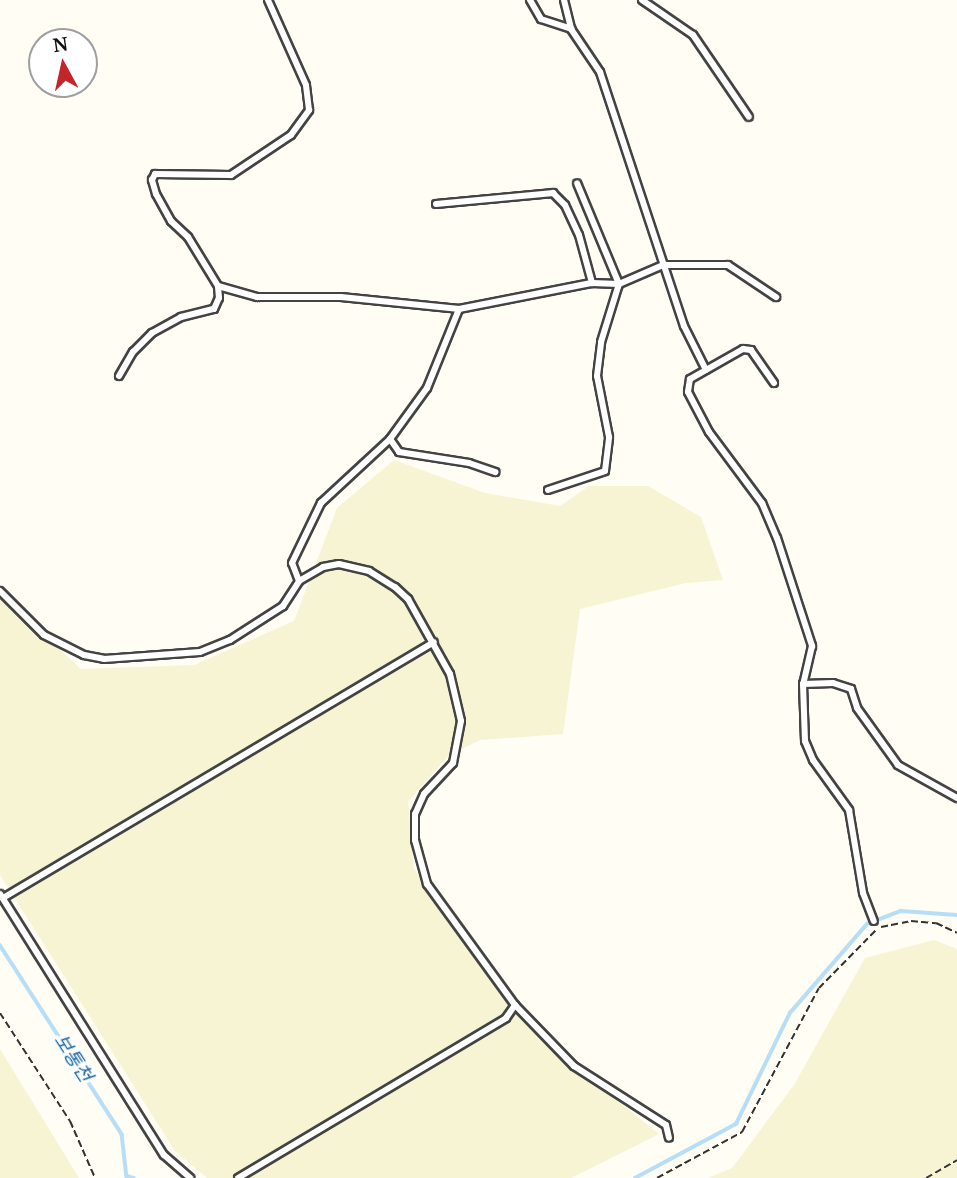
<!DOCTYPE html>
<meta charset="utf-8">
<style>
body{margin:0}
#map{position:relative;width:957px;height:1178px;overflow:hidden;background:#fffdf4;font-family:"Noto Serif","Noto Sans KR",serif}
div>[style]{position:absolute}
.farmland>*{inset:0;background:#f6f4d3}
.stream>*{height:3.5px;margin:-1.75px;padding:0 1.75px;transform-origin:1.75px;border-radius:1.75px;background:#b7def7}
.path>*{height:2px;margin-top:-1px;transform-origin:0;background:repeating-linear-gradient(90deg,#323232 0 7px,transparent 0 10.5px)}
.roads{filter:drop-shadow(2px 0 #434343) drop-shadow(-2px 0 #434343) drop-shadow(0 2px #434343) drop-shadow(0 -2px #434343)}
.lane>*{height:6px;margin:-3px;padding:0 3px;transform-origin:3px;border-radius:3px;background:#fff}
span{translate:-50% -50%;white-space:nowrap;text-align:center;line-height:1.15;-webkit-text-stroke:7px #fff;paint-order:stroke}
.water-label{font-size:19px;color:#1665a6;font-style:italic}
.north{position:absolute;left:28px;top:28px;width:70px;height:70px;box-sizing:border-box;background:#fff;border:2px solid #9f9f9f;border-radius:50%;rotate:352deg;font-size:19px;font-weight:700;line-height:28px;text-align:center;color:#101010}
.north::after{content:'';display:block;margin:auto;width:24px;height:32px;background:#c4252a;clip-path:polygon(50% 0,100% 100%,50% 72%,0 100%)}
</style>
<div id="map">
<div class="farmland">
<i style="clip-path:polygon(394px 460px,485px 493px,560px 506px,589px 486px,648px 486px,701px 517px,723px 580px,686px 583px,580px 609px,563px 734px,480px 740px,448px 756px,408px 802px,414px 869px,544px 1042px,659px 1134px,571px 1178px,207px 1178px,175px 1151px,0 875px,0 594px,81px 669px,194px 665px,294px 621px,337px 508px)"></i>
<i style="clip-path:polygon(934px 940px,957px 949px,957px 1178px,708px 1178px,732px 1168px,794px 1085px,865px 958px)"></i>
<i style="clip-path:polygon(0 1049px,79px 1178px,0 1178px)"></i>
</div>
<div class="stream">
<i style="left:0;top:945px;width:225px;rotate:57.2deg"></i>
<i style="left:122px;top:1134px;width:44px;rotate:83.5deg"></i>
<i style="left:127px;top:1176px;width:7px;rotate:16deg"></i>
<i style="left:635px;top:1178px;width:115px;rotate:-28.1deg"></i>
<i style="left:736px;top:1124px;width:123px;rotate:-64.1deg"></i>
<i style="left:790px;top:1013px;width:118px;rotate:-49.1deg"></i>
<i style="left:867px;top:924px;width:36px;rotate:-21deg"></i>
<i style="left:901px;top:911px;width:56px;rotate:4.1deg"></i>
</div>
<div class="path">
<i style="left:881px;top:927px;width:31px;rotate:-11deg"></i>
<i style="left:911px;top:921px;width:25px;rotate:5deg"></i>
<i style="left:936px;top:923px;width:23px;rotate:25deg"></i>
<i style="left:0;top:1013px;width:129px;rotate:57.1deg"></i>
<i style="left:70px;top:1121px;width:62px;rotate:66.3deg"></i>
<i style="left:657px;top:1178px;width:97px;rotate:-28.4deg"></i>
<i style="left:742px;top:1132px;width:163px;rotate:-61.9deg"></i>
<i style="left:819px;top:988px;width:81px;rotate:-45.5deg"></i>
<i style="left:926px;top:1178px;width:36px;rotate:-30deg"></i>
</div>
<div class="roads">
<div class="lane">
<i style="left:530px;top:0;width:22px;rotate:60deg"></i>
<i style="left:541px;top:19px;width:32px;rotate:18deg"></i>
<i style="left:564px;top:0;width:30px;rotate:76deg"></i>
<i style="left:571px;top:29px;width:52px;rotate:56deg"></i>
<i style="left:600px;top:72px;width:268px;rotate:71.7deg"></i>
<i style="left:684px;top:326px;width:49px;rotate:63.4deg"></i>
<i style="left:642px;top:0;width:62px;rotate:34.5deg"></i>
<i style="left:693px;top:35px;width:99px;rotate:55.7deg"></i>
<i style="left:436px;top:204px;width:118px;rotate:-5.4deg"></i>
<i style="left:553px;top:193px;width:17px;rotate:45deg"></i>
<i style="left:565px;top:205px;width:33px;rotate:65deg"></i>
<i style="left:579px;top:235px;width:50px;rotate:74.8deg"></i>
<i style="left:218px;top:286px;width:41px;rotate:15.8deg"></i>
<i style="left:257px;top:297px;width:84px"></i>
<i style="left:341px;top:297px;width:119px;rotate:5.8deg"></i>
<i style="left:459px;top:309px;width:136px;rotate:-11.1deg"></i>
<i style="left:592px;top:283px;width:27px;rotate:2deg"></i>
<i style="left:619px;top:284px;width:109px;rotate:-112.6deg"></i>
<i style="left:119px;top:376px;width:28px;rotate:-60deg"></i>
<i style="left:133px;top:352px;width:27px;rotate:-45deg"></i>
<i style="left:152px;top:333px;width:33px;rotate:-29deg"></i>
<i style="left:181px;top:317px;width:34px;rotate:-14deg"></i>
<i style="left:214px;top:309px;width:12px;rotate:-66deg"></i>
<i style="left:219px;top:298px;width:12px;rotate:-95deg"></i>
<i style="left:218px;top:286px;width:57px;rotate:-121.5deg"></i>
<i style="left:188px;top:237px;width:23px;rotate:-137deg"></i>
<i style="left:171px;top:221px;width:31px;rotate:-119deg"></i>
<i style="left:156px;top:194px;width:15px;rotate:-106deg"></i>
<i style="left:152px;top:180px;width:7px;rotate:-63deg"></i>
<i style="left:155px;top:174px;width:76px;rotate:0.8deg"></i>
<i style="left:231px;top:175px;width:72px;rotate:-33.7deg"></i>
<i style="left:291px;top:135px;width:31px;rotate:-54deg"></i>
<i style="left:309px;top:110px;width:25px;rotate:-97deg"></i>
<i style="left:306px;top:85px;width:93px;rotate:-114.1deg"></i>
<i style="left:774px;top:383px;width:40px;rotate:-124.9deg"></i>
<i style="left:751px;top:350px;width:8px;rotate:-173deg"></i>
<i style="left:743px;top:349px;width:61px;rotate:150.5deg"></i>
<i style="left:690px;top:379px;width:13px;rotate:99deg"></i>
<i style="left:688px;top:392px;width:45px;rotate:62.3deg"></i>
<i style="left:709px;top:432px;width:89px;rotate:53.3deg"></i>
<i style="left:762px;top:503px;width:38px;rotate:67deg"></i>
<i style="left:777px;top:538px;width:114px;rotate:72deg"></i>
<i style="left:812px;top:646px;width:39px;rotate:103deg"></i>
<i style="left:803px;top:684px;width:57px;rotate:88deg"></i>
<i style="left:805px;top:741px;width:21px;rotate:67deg"></i>
<i style="left:813px;top:760px;width:62px;rotate:54.2deg"></i>
<i style="left:849px;top:810px;width:84px;rotate:80.4deg"></i>
<i style="left:863px;top:893px;width:30px;rotate:69deg"></i>
<i style="left:390px;top:439px;width:16px;rotate:55deg"></i>
<i style="left:399px;top:452px;width:71px;rotate:8.9deg"></i>
<i style="left:469px;top:463px;width:28px;rotate:19deg"></i>
<i style="left:548px;top:490px;width:60px;rotate:-18.4deg"></i>
<i style="left:605px;top:471px;width:34px;rotate:-83deg"></i>
<i style="left:609px;top:437px;width:62px;rotate:-101.1deg"></i>
<i style="left:597px;top:376px;width:34px;rotate:-83deg"></i>
<i style="left:601px;top:342px;width:61px;rotate:-72.8deg"></i>
<i style="left:619px;top:284px;width:48px;rotate:-23.4deg"></i>
<i style="left:663px;top:265px;width:65px"></i>
<i style="left:728px;top:265px;width:58px;rotate:33.7deg"></i>
<i style="left:299px;top:581px;width:19px;rotate:-111deg"></i>
<i style="left:292px;top:563px;width:67px;rotate:-64.2deg"></i>
<i style="left:321px;top:503px;width:94px;rotate:-42.8deg"></i>
<i style="left:390px;top:439px;width:63px;rotate:-54deg"></i>
<i style="left:427px;top:388px;width:85px;rotate:-67.9deg"></i>
<i style="left:0;top:591px;width:62px;rotate:45deg"></i>
<i style="left:44px;top:635px;width:45px;rotate:26.6deg"></i>
<i style="left:84px;top:655px;width:20px;rotate:11deg"></i>
<i style="left:104px;top:659px;width:96px;rotate:-4.2deg"></i>
<i style="left:200px;top:652px;width:32px;rotate:-22deg"></i>
<i style="left:230px;top:640px;width:63px;rotate:-32.7deg"></i>
<i style="left:283px;top:606px;width:30px;rotate:-57deg"></i>
<i style="left:299px;top:581px;width:28px;rotate:-30deg"></i>
<i style="left:323px;top:567px;width:16px;rotate:-11deg"></i>
<i style="left:339px;top:564px;width:31px;rotate:13deg"></i>
<i style="left:369px;top:571px;width:31px;rotate:32deg"></i>
<i style="left:395px;top:587px;width:18px;rotate:43deg"></i>
<i style="left:408px;top:599px;width:86px;rotate:60.8deg"></i>
<i style="left:450px;top:674px;width:48px;rotate:76.8deg"></i>
<i style="left:461px;top:721px;width:43px;rotate:100.8deg"></i>
<i style="left:453px;top:763px;width:42px;rotate:133.1deg"></i>
<i style="left:424px;top:794px;width:22px;rotate:114deg"></i>
<i style="left:415px;top:814px;width:26px;rotate:90deg"></i>
<i style="left:415px;top:840px;width:46px;rotate:74.7deg"></i>
<i style="left:427px;top:884px;width:150px;rotate:54deg"></i>
<i style="left:515px;top:1005px;width:85px;rotate:46deg"></i>
<i style="left:574px;top:1066px;width:109px;rotate:32.7deg"></i>
<i style="left:666px;top:1125px;width:13px;rotate:77deg"></i>
<i style="left:803px;top:684px;width:30px;rotate:-2deg"></i>
<i style="left:833px;top:683px;width:19px;rotate:18deg"></i>
<i style="left:851px;top:689px;width:20px;rotate:72deg"></i>
<i style="left:857px;top:708px;width:70px;rotate:54.3deg"></i>
<i style="left:898px;top:765px;width:68px;rotate:29.2deg"></i>
<i style="left:0;top:894px;width:308px;rotate:57.9deg"></i>
<i style="left:164px;top:1155px;width:35px;rotate:41deg"></i>
<i style="left:3px;top:898px;width:501px;rotate:-30.71deg"></i>
<i style="left:238px;top:1178px;width:312px;rotate:-30.8deg"></i>
<i style="left:506px;top:1018px;width:16px;rotate:-55deg"></i>
</div>
</div>
<div class="water-label">
<span style="left:73px;top:1058px;rotate:57deg">보통천</span>
</div>
<div class="north">N</div>
</div>
